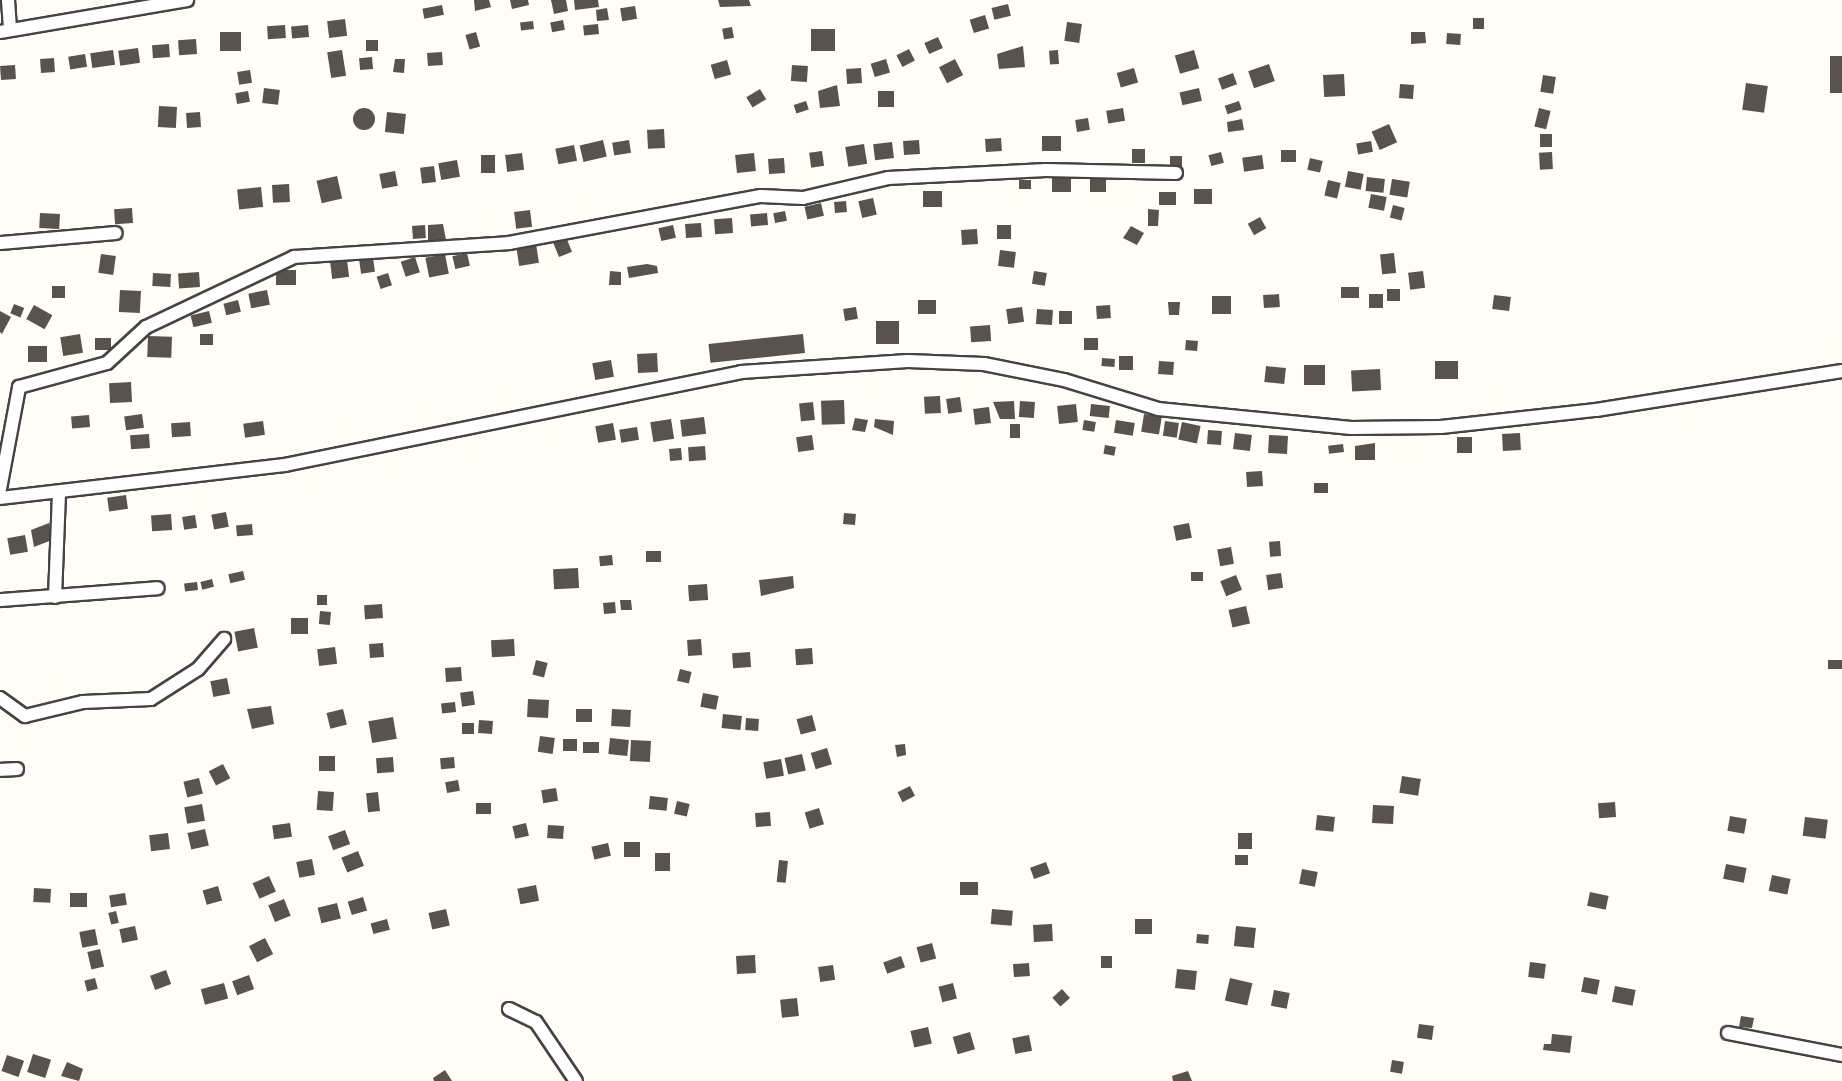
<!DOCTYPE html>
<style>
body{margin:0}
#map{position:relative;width:1842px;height:1081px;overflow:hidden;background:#fffdf5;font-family:"PT Serif",serif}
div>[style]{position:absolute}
.building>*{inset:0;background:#5a524d;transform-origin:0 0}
.round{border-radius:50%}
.roads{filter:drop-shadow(2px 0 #444) drop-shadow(-2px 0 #444) drop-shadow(0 2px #444) drop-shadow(0 -2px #444)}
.street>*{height:12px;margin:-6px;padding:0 6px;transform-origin:6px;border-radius:6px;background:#fff}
span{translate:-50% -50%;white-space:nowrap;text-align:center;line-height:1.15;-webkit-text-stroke:8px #fff;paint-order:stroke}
</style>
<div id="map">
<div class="building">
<i style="clip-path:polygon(474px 0,489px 0,491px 7px,475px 11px)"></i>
<i style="clip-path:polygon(510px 0,528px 0,529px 5px,512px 9px)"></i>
<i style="clip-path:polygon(551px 0,566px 0,568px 11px,554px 14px)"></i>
<i style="clip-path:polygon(574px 0,598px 0,599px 7px,575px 10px)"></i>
<i style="clip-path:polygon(718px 0,749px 0,751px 6px,720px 7px)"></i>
<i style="left:1008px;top:4px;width:12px;height:17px;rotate:76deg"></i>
<i style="left:442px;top:5px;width:10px;height:20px;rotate:79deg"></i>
<i style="left:635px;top:6px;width:13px;height:15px;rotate:81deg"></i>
<i style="clip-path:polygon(607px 8px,609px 20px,597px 21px,596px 10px)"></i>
<i style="left:985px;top:15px;width:14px;height:16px;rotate:73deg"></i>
<i style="left:1473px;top:18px;width:11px;height:11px"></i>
<i style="left:345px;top:19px;width:17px;height:18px;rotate:83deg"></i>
<i style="left:563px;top:20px;width:10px;height:13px;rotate:79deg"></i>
<i style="left:533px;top:21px;width:8px;height:13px;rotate:83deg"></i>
<i style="left:1067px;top:22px;width:15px;height:19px;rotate:8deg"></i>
<i style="left:598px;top:24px;width:10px;height:15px;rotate:84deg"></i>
<i style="left:285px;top:25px;width:13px;height:18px;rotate:86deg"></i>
<i style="left:308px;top:25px;width:12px;height:17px;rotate:85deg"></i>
<i style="left:732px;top:27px;width:11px;height:10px;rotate:80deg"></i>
<i style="left:811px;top:29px;width:24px;height:22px"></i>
<i style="left:241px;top:32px;width:19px;height:21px;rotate:90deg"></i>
<i style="left:476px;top:32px;width:15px;height:11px;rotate:74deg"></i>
<i style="clip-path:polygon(1411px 32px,1425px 32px,1426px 43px,1411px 44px)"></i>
<i style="left:1447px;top:33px;width:14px;height:11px;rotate:4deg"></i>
<i style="left:938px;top:37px;width:12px;height:15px;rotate:66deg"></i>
<i style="left:196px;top:39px;width:15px;height:18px;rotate:86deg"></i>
<i style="left:366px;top:40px;width:12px;height:11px"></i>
<i style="left:169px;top:44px;width:13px;height:17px;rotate:86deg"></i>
<i style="clip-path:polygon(1023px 46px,1025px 67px,999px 69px,997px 54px)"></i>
<i style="left:138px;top:48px;width:15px;height:20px;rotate:82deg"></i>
<i style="left:909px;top:49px;width:13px;height:14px;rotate:63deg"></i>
<i style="left:113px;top:50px;width:15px;height:23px;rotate:82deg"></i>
<i style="left:342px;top:50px;width:26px;height:15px;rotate:81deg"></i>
<i style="left:1058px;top:50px;width:14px;height:9px;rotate:86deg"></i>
<i style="left:1194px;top:50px;width:19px;height:20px;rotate:74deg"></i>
<i style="left:442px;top:52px;width:13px;height:15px;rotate:86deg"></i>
<i style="left:85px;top:54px;width:13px;height:17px;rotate:81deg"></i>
<i style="left:1830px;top:56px;width:12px;height:37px"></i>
<i style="left:372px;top:57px;width:12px;height:13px;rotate:85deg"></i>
<i style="left:54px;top:58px;width:14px;height:14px;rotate:86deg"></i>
<i style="clip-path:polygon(395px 59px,405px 59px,404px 73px,393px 72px)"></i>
<i style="left:886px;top:59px;width:14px;height:16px;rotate:73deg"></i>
<i style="left:955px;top:59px;width:18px;height:18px;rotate:63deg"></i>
<i style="left:727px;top:60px;width:15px;height:17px;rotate:74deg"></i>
<i style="left:1269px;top:64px;width:18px;height:22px;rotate:71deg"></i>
<i style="left:15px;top:65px;width:14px;height:15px;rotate:86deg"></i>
<i style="left:792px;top:65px;width:16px;height:16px;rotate:4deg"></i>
<i style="left:861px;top:68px;width:15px;height:15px;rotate:86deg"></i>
<i style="left:1134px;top:68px;width:15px;height:18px;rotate:74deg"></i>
<i style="left:250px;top:70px;width:13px;height:13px;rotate:81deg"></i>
<i style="left:1233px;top:73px;width:12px;height:16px;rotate:70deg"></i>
<i style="left:1344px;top:74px;width:22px;height:21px;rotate:87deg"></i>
<i style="left:1543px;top:75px;width:13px;height:17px;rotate:9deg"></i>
<i style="left:1746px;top:83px;width:22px;height:27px;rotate:8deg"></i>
<i style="left:1400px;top:84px;width:14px;height:14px;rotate:4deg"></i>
<i style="clip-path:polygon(837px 85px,840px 106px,820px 108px,818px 91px)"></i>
<i style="left:264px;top:88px;width:16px;height:15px;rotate:7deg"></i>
<i style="left:1199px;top:88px;width:13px;height:20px;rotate:77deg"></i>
<i style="left:760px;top:89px;width:12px;height:16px;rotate:59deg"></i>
<i style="left:248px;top:91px;width:11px;height:13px;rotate:80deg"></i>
<i style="left:878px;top:91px;width:16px;height:16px"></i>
<i style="left:806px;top:101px;width:9px;height:13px;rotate:72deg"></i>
<i style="left:1239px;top:101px;width:9px;height:15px;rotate:72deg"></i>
<i style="left:159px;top:106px;width:18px;height:21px;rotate:3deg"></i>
<i class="round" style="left:353px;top:108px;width:22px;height:22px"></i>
<i style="left:1123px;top:108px;width:13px;height:17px;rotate:81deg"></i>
<i style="left:1539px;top:108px;width:12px;height:19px;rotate:14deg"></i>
<i style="left:200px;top:112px;width:15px;height:14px;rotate:86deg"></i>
<i style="left:387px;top:112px;width:19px;height:20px;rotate:6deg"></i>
<i style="left:1088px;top:118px;width:12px;height:13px;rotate:81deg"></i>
<i style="clip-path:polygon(1242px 119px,1244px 130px,1228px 132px,1227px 122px)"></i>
<i style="left:1389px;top:124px;width:20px;height:19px;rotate:66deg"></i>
<i style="left:664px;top:129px;width:19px;height:17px;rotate:87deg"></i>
<i style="left:1540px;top:134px;width:12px;height:13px"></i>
<i style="left:1061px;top:136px;width:15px;height:19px;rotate:90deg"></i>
<i style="left:1001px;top:138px;width:13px;height:16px;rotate:86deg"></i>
<i style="left:603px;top:140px;width:17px;height:24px;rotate:77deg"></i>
<i style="left:629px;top:140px;width:13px;height:17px;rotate:81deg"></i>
<i style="left:919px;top:140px;width:14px;height:16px;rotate:86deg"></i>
<i style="left:1371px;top:141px;width:11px;height:15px;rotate:80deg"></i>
<i style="left:892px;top:142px;width:16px;height:19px;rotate:83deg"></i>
<i style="left:864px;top:144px;width:20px;height:19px;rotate:81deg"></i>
<i style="left:574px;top:145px;width:16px;height:19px;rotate:79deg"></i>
<i style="left:1132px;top:149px;width:13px;height:14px"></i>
<i style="left:1281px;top:150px;width:15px;height:12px"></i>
<i style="left:822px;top:151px;width:15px;height:13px;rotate:82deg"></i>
<i style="left:1221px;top:152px;width:11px;height:13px;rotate:75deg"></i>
<i style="left:1552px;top:152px;width:17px;height:13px;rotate:87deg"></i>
<i style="left:522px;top:153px;width:17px;height:17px;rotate:83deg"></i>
<i style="left:754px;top:153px;width:18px;height:19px;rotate:84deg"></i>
<i style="left:481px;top:155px;width:14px;height:18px"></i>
<i style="left:1262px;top:155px;width:14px;height:20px;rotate:82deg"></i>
<i style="left:1182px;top:156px;width:12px;height:12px;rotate:90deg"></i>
<i style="left:784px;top:158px;width:15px;height:16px;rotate:86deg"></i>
<i style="left:1310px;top:158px;width:13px;height:12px;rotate:13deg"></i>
<i style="left:457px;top:160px;width:17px;height:19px;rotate:80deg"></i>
<i style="left:434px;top:166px;width:16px;height:14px;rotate:83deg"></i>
<i style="left:395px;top:171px;width:15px;height:16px;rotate:79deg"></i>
<i style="left:1348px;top:171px;width:16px;height:16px;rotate:11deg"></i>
<i style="left:337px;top:176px;width:23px;height:21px;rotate:77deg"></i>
<i style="left:1071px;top:177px;width:15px;height:19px;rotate:90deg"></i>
<i style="left:1367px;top:177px;width:18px;height:14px;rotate:6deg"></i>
<i style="left:1090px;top:179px;width:16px;height:13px"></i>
<i style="left:1392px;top:179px;width:18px;height:16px;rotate:9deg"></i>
<i style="left:1019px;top:180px;width:12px;height:9px"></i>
<i style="left:1328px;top:180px;width:13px;height:16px;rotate:13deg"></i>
<i style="left:289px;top:184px;width:18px;height:17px;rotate:87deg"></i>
<i style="left:261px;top:187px;width:20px;height:24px;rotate:84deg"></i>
<i style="left:1212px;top:189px;width:15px;height:18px;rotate:90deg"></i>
<i style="left:942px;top:191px;width:16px;height:19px;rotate:90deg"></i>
<i style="left:1159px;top:192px;width:17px;height:13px"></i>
<i style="left:1371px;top:194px;width:16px;height:14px;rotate:11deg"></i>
<i style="left:873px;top:198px;width:17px;height:15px;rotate:77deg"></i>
<i style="left:846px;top:201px;width:11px;height:12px;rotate:85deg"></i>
<i style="left:821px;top:203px;width:13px;height:17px;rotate:77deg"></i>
<i style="left:1393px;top:205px;width:12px;height:13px;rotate:14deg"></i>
<i style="left:132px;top:208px;width:15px;height:18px;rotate:86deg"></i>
<i style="clip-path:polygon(1148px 209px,1159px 210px,1158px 226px,1148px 226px)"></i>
<i style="left:530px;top:210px;width:17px;height:16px;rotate:83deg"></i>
<i style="left:785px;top:211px;width:10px;height:12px;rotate:79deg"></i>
<i style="left:40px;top:213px;width:20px;height:15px;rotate:3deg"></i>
<i style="left:767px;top:213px;width:12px;height:17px;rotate:85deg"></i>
<i style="left:1260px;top:217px;width:13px;height:14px;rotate:61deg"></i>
<i style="left:732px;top:218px;width:15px;height:18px;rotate:86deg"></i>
<i style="left:701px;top:223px;width:14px;height:16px;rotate:86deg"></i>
<i style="clip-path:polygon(443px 224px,446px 240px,428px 240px,428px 225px)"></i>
<i style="left:425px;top:225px;width:13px;height:13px;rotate:86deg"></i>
<i style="left:673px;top:225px;width:13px;height:15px;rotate:77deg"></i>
<i style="left:997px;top:225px;width:14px;height:14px"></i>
<i style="clip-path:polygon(1131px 226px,1144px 233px,1137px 245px,1123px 238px)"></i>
<i style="left:977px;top:229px;width:15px;height:16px;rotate:86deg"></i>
<i style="left:566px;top:237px;width:16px;height:14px;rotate:68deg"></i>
<i style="left:536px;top:244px;width:19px;height:20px;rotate:81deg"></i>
<i style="left:1000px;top:250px;width:16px;height:16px;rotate:7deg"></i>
<i style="left:467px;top:253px;width:13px;height:15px;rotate:77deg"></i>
<i style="left:1394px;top:253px;width:20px;height:14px;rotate:84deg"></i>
<i style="left:101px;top:254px;width:15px;height:19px;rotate:8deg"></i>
<i style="left:445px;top:254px;width:20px;height:20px;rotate:79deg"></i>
<i style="left:415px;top:257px;width:16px;height:15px;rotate:72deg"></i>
<i style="left:373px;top:258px;width:14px;height:14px;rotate:82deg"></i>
<i style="left:347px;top:260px;width:17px;height:17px;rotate:83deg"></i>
<i style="clip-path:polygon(647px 264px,657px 266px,658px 273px,629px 278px,627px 267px)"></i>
<i style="left:276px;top:270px;width:20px;height:15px"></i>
<i style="clip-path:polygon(610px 271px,621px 272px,621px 285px,609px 285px)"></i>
<i style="left:1034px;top:271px;width:13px;height:13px;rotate:9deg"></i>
<i style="left:1423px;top:271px;width:17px;height:15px;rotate:83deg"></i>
<i style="left:199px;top:272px;width:15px;height:21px;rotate:86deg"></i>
<i style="left:153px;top:273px;width:18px;height:13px;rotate:3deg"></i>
<i style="left:388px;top:273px;width:13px;height:12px;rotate:72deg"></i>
<i style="left:65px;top:286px;width:12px;height:13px;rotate:90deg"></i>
<i style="left:1341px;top:287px;width:18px;height:11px"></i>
<i style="left:1400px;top:289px;width:12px;height:13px;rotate:90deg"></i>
<i style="left:120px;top:290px;width:21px;height:22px;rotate:3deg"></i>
<i style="left:267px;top:290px;width:15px;height:19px;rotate:79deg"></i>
<i style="left:1279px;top:294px;width:13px;height:16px;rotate:86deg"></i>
<i style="left:1369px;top:294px;width:14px;height:14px"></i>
<i style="left:1494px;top:295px;width:17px;height:14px;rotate:7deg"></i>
<i style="left:1212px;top:296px;width:19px;height:18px"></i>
<i style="left:238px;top:300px;width:12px;height:15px;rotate:76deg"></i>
<i style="left:936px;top:300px;width:14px;height:18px;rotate:90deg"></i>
<i style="clip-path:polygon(1168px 302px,1180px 302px,1179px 315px,1169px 315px)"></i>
<i style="left:14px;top:304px;width:11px;height:10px;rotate:22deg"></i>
<i style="left:34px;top:305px;width:21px;height:16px;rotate:29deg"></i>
<i style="left:1110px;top:305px;width:13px;height:14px;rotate:86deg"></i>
<i style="left:856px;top:307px;width:12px;height:13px;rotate:81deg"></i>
<i style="left:1022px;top:307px;width:15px;height:16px;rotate:82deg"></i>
<i style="left:1037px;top:309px;width:16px;height:15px;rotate:4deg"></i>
<i style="clip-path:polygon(0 311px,11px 317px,2px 334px,0 332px)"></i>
<i style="left:209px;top:311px;width:12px;height:19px;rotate:76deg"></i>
<i style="left:1059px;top:311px;width:13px;height:13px"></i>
<i style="left:899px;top:321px;width:23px;height:23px;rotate:90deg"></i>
<i style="left:990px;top:325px;width:16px;height:20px;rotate:86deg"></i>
<i style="left:80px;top:334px;width:19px;height:20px;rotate:81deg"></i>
<i style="left:200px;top:334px;width:13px;height:11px"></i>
<i style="left:803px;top:334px;width:19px;height:95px;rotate:84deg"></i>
<i style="left:148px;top:336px;width:24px;height:21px;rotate:2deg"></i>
<i style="left:95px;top:338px;width:16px;height:12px"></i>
<i style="left:1084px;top:338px;width:14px;height:12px"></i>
<i style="left:1186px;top:340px;width:12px;height:10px;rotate:5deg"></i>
<i style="left:47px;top:346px;width:16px;height:19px;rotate:90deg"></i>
<i style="left:657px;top:353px;width:19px;height:20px;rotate:87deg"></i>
<i style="left:1119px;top:356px;width:14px;height:14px"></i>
<i style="left:1102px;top:358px;width:13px;height:8px;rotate:4deg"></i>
<i style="left:611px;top:360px;width:17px;height:19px;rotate:80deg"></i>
<i style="left:1159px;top:361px;width:15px;height:13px;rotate:4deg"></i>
<i style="left:1435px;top:361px;width:23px;height:18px"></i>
<i style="left:1304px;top:365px;width:21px;height:20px"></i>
<i style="left:1266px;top:366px;width:20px;height:16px;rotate:6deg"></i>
<i style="left:1380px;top:369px;width:21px;height:29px;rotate:87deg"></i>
<i style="left:131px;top:382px;width:20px;height:22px;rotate:87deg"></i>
<i style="left:940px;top:396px;width:17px;height:16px;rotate:87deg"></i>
<i style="left:960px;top:397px;width:15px;height:14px;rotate:82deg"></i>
<i style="left:844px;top:400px;width:24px;height:23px;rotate:88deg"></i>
<i style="clip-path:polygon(1014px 401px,1015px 419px,1000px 419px,993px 402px)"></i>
<i style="left:1020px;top:401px;width:15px;height:16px;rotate:4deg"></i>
<i style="left:813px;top:402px;width:18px;height:14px;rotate:84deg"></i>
<i style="left:1076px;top:404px;width:18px;height:19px;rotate:84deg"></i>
<i style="left:1091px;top:404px;width:19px;height:12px;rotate:6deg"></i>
<i style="left:989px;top:407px;width:16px;height:16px;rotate:83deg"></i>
<i style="left:142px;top:414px;width:14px;height:18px;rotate:82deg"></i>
<i style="left:1144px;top:414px;width:18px;height:18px;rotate:9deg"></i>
<i style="left:89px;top:415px;width:12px;height:18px;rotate:85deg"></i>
<i style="left:704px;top:417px;width:17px;height:24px;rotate:83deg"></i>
<i style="clip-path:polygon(855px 418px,868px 420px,865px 432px,852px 430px)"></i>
<i style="left:671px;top:419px;width:20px;height:21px;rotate:81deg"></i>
<i style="clip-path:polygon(875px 419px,894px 421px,893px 435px,874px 427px)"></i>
<i style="left:1084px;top:420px;width:12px;height:10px;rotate:9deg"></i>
<i style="left:1116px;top:420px;width:19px;height:13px;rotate:9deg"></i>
<i style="left:263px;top:421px;width:14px;height:20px;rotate:82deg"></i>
<i style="left:1165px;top:421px;width:14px;height:15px;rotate:8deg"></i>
<i style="left:190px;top:422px;width:14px;height:19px;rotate:86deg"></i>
<i style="left:1182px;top:422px;width:19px;height:18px;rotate:12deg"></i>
<i style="left:613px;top:423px;width:17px;height:18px;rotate:80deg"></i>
<i style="left:1010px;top:424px;width:10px;height:14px"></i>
<i style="left:637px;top:427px;width:13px;height:18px;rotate:81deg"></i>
<i style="left:1208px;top:430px;width:14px;height:14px;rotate:4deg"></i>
<i style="left:1235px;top:433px;width:17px;height:16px;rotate:7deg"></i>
<i style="left:1520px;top:433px;width:17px;height:18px;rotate:87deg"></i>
<i style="left:149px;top:434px;width:14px;height:19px;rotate:86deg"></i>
<i style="left:812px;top:435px;width:15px;height:16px;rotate:82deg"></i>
<i style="left:1269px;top:435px;width:19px;height:18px;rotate:3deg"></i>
<i style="left:1457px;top:437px;width:15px;height:16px"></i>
<i style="clip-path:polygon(1375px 443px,1375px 460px,1355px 460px,1355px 446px)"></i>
<i style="left:1343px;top:444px;width:8px;height:15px;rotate:83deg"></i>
<i style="left:1105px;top:445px;width:11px;height:9px;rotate:10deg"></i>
<i style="left:705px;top:446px;width:14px;height:17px;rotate:86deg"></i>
<i style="left:681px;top:448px;width:12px;height:12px;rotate:85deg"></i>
<i style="left:1262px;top:471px;width:15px;height:16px;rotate:86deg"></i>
<i style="left:1328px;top:483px;width:10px;height:14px;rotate:90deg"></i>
<i style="left:126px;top:495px;width:14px;height:19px;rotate:82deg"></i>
<i style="left:226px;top:512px;width:15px;height:15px;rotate:79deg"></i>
<i style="left:844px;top:513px;width:12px;height:11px;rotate:5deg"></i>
<i style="left:171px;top:514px;width:16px;height:20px;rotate:86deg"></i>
<i style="left:195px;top:515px;width:13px;height:13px;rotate:81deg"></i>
<i style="clip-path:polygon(49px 523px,52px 540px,34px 547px,31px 530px)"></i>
<i style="left:1189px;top:523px;width:15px;height:16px;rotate:79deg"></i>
<i style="left:252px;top:524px;width:11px;height:16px;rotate:85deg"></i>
<i style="left:25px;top:535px;width:17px;height:18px;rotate:80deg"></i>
<i style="left:1280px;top:541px;width:15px;height:11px;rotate:86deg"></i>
<i style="left:1231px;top:547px;width:17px;height:14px;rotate:80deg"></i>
<i style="left:646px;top:551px;width:15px;height:11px"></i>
<i style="left:612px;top:555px;width:10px;height:13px;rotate:84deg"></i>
<i style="left:578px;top:568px;width:20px;height:25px;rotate:87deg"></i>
<i style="left:243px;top:571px;width:9px;height:15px;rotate:77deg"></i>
<i style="left:1191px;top:572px;width:12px;height:9px"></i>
<i style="left:1281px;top:573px;width:15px;height:15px;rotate:82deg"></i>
<i style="left:1236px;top:575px;width:16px;height:17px;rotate:68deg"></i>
<i style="clip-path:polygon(793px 576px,794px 588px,761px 596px,759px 580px)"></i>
<i style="left:212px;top:579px;width:8px;height:12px;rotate:76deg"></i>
<i style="left:197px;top:582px;width:8px;height:13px;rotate:83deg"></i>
<i style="left:707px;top:584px;width:16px;height:19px;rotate:86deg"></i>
<i style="left:317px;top:595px;width:10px;height:10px"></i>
<i style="clip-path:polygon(620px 600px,631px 600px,632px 610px,621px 610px)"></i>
<i style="left:615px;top:602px;width:11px;height:12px;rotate:85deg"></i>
<i style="left:382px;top:604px;width:14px;height:18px;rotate:86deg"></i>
<i style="left:1246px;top:606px;width:18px;height:18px;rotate:77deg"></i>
<i style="left:320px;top:611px;width:11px;height:13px;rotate:5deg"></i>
<i style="left:291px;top:618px;width:17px;height:16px"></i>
<i style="left:254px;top:628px;width:20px;height:20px;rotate:79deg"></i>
<i style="left:514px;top:639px;width:17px;height:23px;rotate:87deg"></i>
<i style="left:701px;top:639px;width:16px;height:14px;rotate:86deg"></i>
<i style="left:383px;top:643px;width:14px;height:14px;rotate:86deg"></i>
<i style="left:335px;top:647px;width:17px;height:18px;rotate:83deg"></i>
<i style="left:812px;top:648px;width:16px;height:17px;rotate:86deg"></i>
<i style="left:750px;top:652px;width:15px;height:18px;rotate:86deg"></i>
<i style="left:536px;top:660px;width:12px;height:15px;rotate:14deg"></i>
<i style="left:1828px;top:660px;width:14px;height:9px"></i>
<i style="left:461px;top:667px;width:14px;height:16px;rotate:86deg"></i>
<i style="left:680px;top:669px;width:12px;height:12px;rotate:14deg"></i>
<i style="left:227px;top:678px;width:16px;height:17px;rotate:79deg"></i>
<i style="left:473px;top:691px;width:14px;height:13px;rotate:82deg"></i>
<i style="left:703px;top:693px;width:16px;height:14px;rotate:11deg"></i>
<i style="left:528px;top:699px;width:21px;height:18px;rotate:3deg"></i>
<i style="left:455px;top:702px;width:10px;height:14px;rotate:84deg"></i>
<i style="clip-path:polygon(271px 706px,274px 724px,252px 729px,247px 709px)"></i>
<i style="left:343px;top:709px;width:16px;height:17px;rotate:76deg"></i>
<i style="left:576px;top:709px;width:16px;height:13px"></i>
<i style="left:612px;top:709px;width:19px;height:17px;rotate:3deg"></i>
<i style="left:723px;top:714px;width:19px;height:14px;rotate:6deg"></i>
<i style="left:812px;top:715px;width:16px;height:16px;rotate:75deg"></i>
<i style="left:393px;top:717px;width:22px;height:25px;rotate:80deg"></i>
<i style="left:746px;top:718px;width:13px;height:12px;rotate:4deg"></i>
<i style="left:479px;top:720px;width:14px;height:13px;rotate:4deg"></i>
<i style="left:474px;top:723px;width:11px;height:12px;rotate:90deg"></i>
<i style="left:540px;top:736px;width:15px;height:16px;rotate:8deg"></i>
<i style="left:610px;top:738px;width:19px;height:16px;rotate:6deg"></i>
<i style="left:563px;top:739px;width:14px;height:12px"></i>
<i style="left:631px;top:740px;width:20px;height:21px;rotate:3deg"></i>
<i style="left:583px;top:742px;width:16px;height:11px"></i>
<i style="clip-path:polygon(905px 744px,906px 755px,897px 757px,895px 745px)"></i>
<i style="left:827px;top:748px;width:17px;height:17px;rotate:73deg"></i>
<i style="left:802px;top:754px;width:17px;height:18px;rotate:77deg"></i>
<i style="left:319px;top:756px;width:16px;height:15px"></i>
<i style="left:393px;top:757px;width:15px;height:17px;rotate:86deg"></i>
<i style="left:454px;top:757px;width:11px;height:14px;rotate:85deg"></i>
<i style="left:781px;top:759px;width:17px;height:18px;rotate:80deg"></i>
<i style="left:223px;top:764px;width:16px;height:16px;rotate:63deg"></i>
<i style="left:1402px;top:776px;width:19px;height:17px;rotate:9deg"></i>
<i style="left:199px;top:778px;width:16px;height:16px;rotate:76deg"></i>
<i style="left:458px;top:780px;width:11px;height:13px;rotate:80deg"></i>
<i style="left:910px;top:786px;width:11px;height:14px;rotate:63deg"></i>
<i style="left:556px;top:788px;width:13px;height:15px;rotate:81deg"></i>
<i style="left:318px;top:791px;width:16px;height:19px;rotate:4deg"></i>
<i style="left:378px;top:792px;width:19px;height:12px;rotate:84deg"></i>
<i style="left:650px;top:796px;width:18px;height:13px;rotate:6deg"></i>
<i style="left:677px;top:801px;width:13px;height:13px;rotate:13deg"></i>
<i style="left:1615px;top:802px;width:15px;height:17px;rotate:86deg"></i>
<i style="left:476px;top:803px;width:15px;height:11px"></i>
<i style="left:202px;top:804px;width:17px;height:18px;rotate:80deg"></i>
<i style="left:1373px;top:805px;width:21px;height:18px;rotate:3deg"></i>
<i style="left:819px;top:808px;width:17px;height:15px;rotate:73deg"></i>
<i style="left:770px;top:812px;width:14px;height:15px;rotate:86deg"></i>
<i style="left:1317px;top:815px;width:18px;height:15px;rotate:6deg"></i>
<i style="left:1730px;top:816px;width:17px;height:15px;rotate:10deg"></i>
<i style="left:1805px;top:817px;width:23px;height:19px;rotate:7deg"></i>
<i style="left:290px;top:823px;width:14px;height:18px;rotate:82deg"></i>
<i style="left:526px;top:823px;width:13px;height:14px;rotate:77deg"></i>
<i style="left:548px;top:825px;width:16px;height:13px;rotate:4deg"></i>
<i style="left:205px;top:829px;width:17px;height:18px;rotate:77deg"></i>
<i style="left:345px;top:830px;width:15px;height:18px;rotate:70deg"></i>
<i style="left:168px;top:833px;width:16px;height:19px;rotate:83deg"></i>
<i style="left:1238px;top:833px;width:14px;height:16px"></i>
<i style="left:624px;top:842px;width:16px;height:15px"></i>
<i style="left:608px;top:843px;width:13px;height:17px;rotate:77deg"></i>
<i style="left:358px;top:851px;width:16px;height:18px;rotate:68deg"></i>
<i style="left:655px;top:853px;width:15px;height:18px"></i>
<i style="left:1235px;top:855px;width:13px;height:10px"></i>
<i style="left:312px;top:859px;width:16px;height:16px;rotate:79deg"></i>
<i style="left:779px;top:860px;width:9px;height:22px;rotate:6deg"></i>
<i style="left:1046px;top:862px;width:12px;height:17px;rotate:70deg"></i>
<i style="left:1726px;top:864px;width:21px;height:15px;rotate:11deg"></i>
<i style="left:1302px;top:869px;width:16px;height:15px;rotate:11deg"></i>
<i style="left:1772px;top:875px;width:19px;height:16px;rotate:12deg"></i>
<i style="left:269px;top:876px;width:17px;height:18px;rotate:66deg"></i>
<i style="left:978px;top:882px;width:13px;height:18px;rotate:90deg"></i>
<i style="left:536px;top:885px;width:16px;height:19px;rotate:79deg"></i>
<i style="left:218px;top:886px;width:15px;height:16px;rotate:74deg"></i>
<i style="left:34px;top:888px;width:17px;height:14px;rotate:3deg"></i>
<i style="left:1590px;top:892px;width:19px;height:14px;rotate:12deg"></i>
<i style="left:70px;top:893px;width:17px;height:14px"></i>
<i style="left:125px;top:893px;width:12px;height:16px;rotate:81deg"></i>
<i style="left:363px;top:897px;width:14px;height:16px;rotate:73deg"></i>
<i style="left:284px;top:899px;width:18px;height:17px;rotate:68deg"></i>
<i style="left:337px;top:903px;width:16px;height:20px;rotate:76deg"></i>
<i style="left:446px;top:909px;width:17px;height:18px;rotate:77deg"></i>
<i style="left:992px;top:909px;width:21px;height:15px;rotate:5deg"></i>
<i style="left:116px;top:911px;width:12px;height:8px;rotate:76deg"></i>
<i style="left:387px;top:919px;width:11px;height:17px;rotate:75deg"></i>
<i style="left:1135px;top:919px;width:17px;height:15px"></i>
<i style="left:1052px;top:924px;width:17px;height:19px;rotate:87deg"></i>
<i style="left:135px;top:926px;width:14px;height:16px;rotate:78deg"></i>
<i style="left:1236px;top:926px;width:20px;height:20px;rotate:6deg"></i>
<i style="left:95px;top:929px;width:16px;height:16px;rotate:79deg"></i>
<i style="left:1197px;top:934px;width:12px;height:9px;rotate:5deg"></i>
<i style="left:265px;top:938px;width:18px;height:18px;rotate:63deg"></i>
<i style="left:932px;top:943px;width:16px;height:16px;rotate:75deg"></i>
<i style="left:100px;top:949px;width:18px;height:13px;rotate:77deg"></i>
<i style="left:755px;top:955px;width:18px;height:19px;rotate:87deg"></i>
<i style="left:901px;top:956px;width:12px;height:19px;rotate:70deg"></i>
<i style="left:1101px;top:956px;width:11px;height:12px"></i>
<i style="left:1530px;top:962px;width:16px;height:15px;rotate:7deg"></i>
<i style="left:1029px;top:963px;width:13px;height:16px;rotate:86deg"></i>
<i style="left:833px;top:965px;width:15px;height:15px;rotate:82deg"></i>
<i style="left:1177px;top:969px;width:20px;height:19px;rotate:6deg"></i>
<i style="left:166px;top:970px;width:15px;height:17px;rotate:70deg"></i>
<i style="left:249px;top:975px;width:15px;height:18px;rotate:70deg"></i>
<i style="left:1584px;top:977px;width:16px;height:15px;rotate:11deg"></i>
<i style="left:95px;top:978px;width:11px;height:11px;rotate:75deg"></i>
<i style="left:1230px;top:978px;width:23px;height:23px;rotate:13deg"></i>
<i style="left:224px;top:983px;width:16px;height:24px;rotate:75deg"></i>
<i style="left:953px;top:983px;width:16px;height:15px;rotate:76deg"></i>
<i style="left:1615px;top:986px;width:21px;height:16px;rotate:11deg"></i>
<i style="left:1062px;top:989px;width:12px;height:13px;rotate:48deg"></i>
<i style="left:1274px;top:990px;width:16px;height:16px;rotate:11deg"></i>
<i style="left:797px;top:998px;width:18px;height:17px;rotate:84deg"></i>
<i style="clip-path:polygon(1741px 1016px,1754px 1018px,1752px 1028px,1739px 1027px)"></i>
<i style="left:1419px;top:1024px;width:15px;height:14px;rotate:8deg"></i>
<i style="left:928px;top:1027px;width:17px;height:18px;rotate:77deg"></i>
<i style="left:970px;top:1032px;width:18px;height:18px;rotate:74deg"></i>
<i style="clip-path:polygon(1552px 1034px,1572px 1036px,1570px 1053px,1543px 1050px,1544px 1044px,1551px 1044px)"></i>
<i style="left:1029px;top:1035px;width:16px;height:17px;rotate:79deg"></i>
<i style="left:33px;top:1054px;width:19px;height:19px;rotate:18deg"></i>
<i style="left:7px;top:1055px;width:18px;height:17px;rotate:19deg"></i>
<i style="left:1392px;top:1060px;width:12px;height:12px;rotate:9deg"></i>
<i style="clip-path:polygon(67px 1062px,83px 1069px,79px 1081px,61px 1076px)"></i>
<i style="clip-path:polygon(445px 1070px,452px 1081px,434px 1081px,433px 1078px)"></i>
<i style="clip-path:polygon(1188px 1071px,1192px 1081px,1173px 1081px,1172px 1076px)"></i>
</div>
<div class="roads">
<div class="street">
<i style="left:8px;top:0;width:30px;rotate:86deg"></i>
<i style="left:0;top:32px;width:190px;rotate:-9.7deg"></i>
<i style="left:0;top:243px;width:116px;rotate:-4.9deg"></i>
<i style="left:0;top:489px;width:104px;rotate:-79.4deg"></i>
<i style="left:19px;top:387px;width:91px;rotate:-15.3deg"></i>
<i style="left:107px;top:363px;width:53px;rotate:-42.7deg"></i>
<i style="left:146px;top:327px;width:164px;rotate:-25.3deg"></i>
<i style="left:294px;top:257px;width:215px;rotate:-3.7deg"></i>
<i style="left:509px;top:243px;width:256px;rotate:-10.6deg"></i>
<i style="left:761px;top:196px;width:42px;rotate:2.7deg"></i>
<i style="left:803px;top:198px;width:87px;rotate:-13.2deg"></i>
<i style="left:888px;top:178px;width:158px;rotate:-2.9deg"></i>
<i style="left:1046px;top:170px;width:130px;rotate:1.3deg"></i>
<i style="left:0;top:498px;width:287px;rotate:-6.6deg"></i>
<i style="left:285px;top:465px;width:465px;rotate:-11.5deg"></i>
<i style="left:741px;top:372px;width:167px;rotate:-3.8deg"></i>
<i style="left:908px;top:361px;width:76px;rotate:2.3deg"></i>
<i style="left:984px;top:364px;width:82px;rotate:11.3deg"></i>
<i style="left:1064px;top:380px;width:98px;rotate:17.1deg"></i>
<i style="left:1158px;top:409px;width:194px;rotate:5.6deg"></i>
<i style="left:1351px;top:428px;width:90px;rotate:-0.6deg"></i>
<i style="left:1441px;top:427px;width:156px;rotate:-6.3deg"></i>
<i style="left:1596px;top:410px;width:249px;rotate:-9deg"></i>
<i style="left:55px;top:597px;width:104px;rotate:-87.8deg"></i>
<i style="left:0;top:600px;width:158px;rotate:-4.3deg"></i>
<i style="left:0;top:698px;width:31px;rotate:36deg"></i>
<i style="left:25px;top:716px;width:60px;rotate:-13.6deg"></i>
<i style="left:83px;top:702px;width:68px;rotate:-2.5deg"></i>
<i style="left:151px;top:699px;width:56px;rotate:-32.6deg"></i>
<i style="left:198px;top:669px;width:40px;rotate:-49deg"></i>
<i style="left:0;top:770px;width:17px;rotate:-3deg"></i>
<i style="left:509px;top:1009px;width:30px;rotate:26deg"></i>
<i style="left:536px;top:1022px;width:71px;rotate:55.9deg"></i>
<i style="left:1728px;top:1033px;width:116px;rotate:10.9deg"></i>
</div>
</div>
</div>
